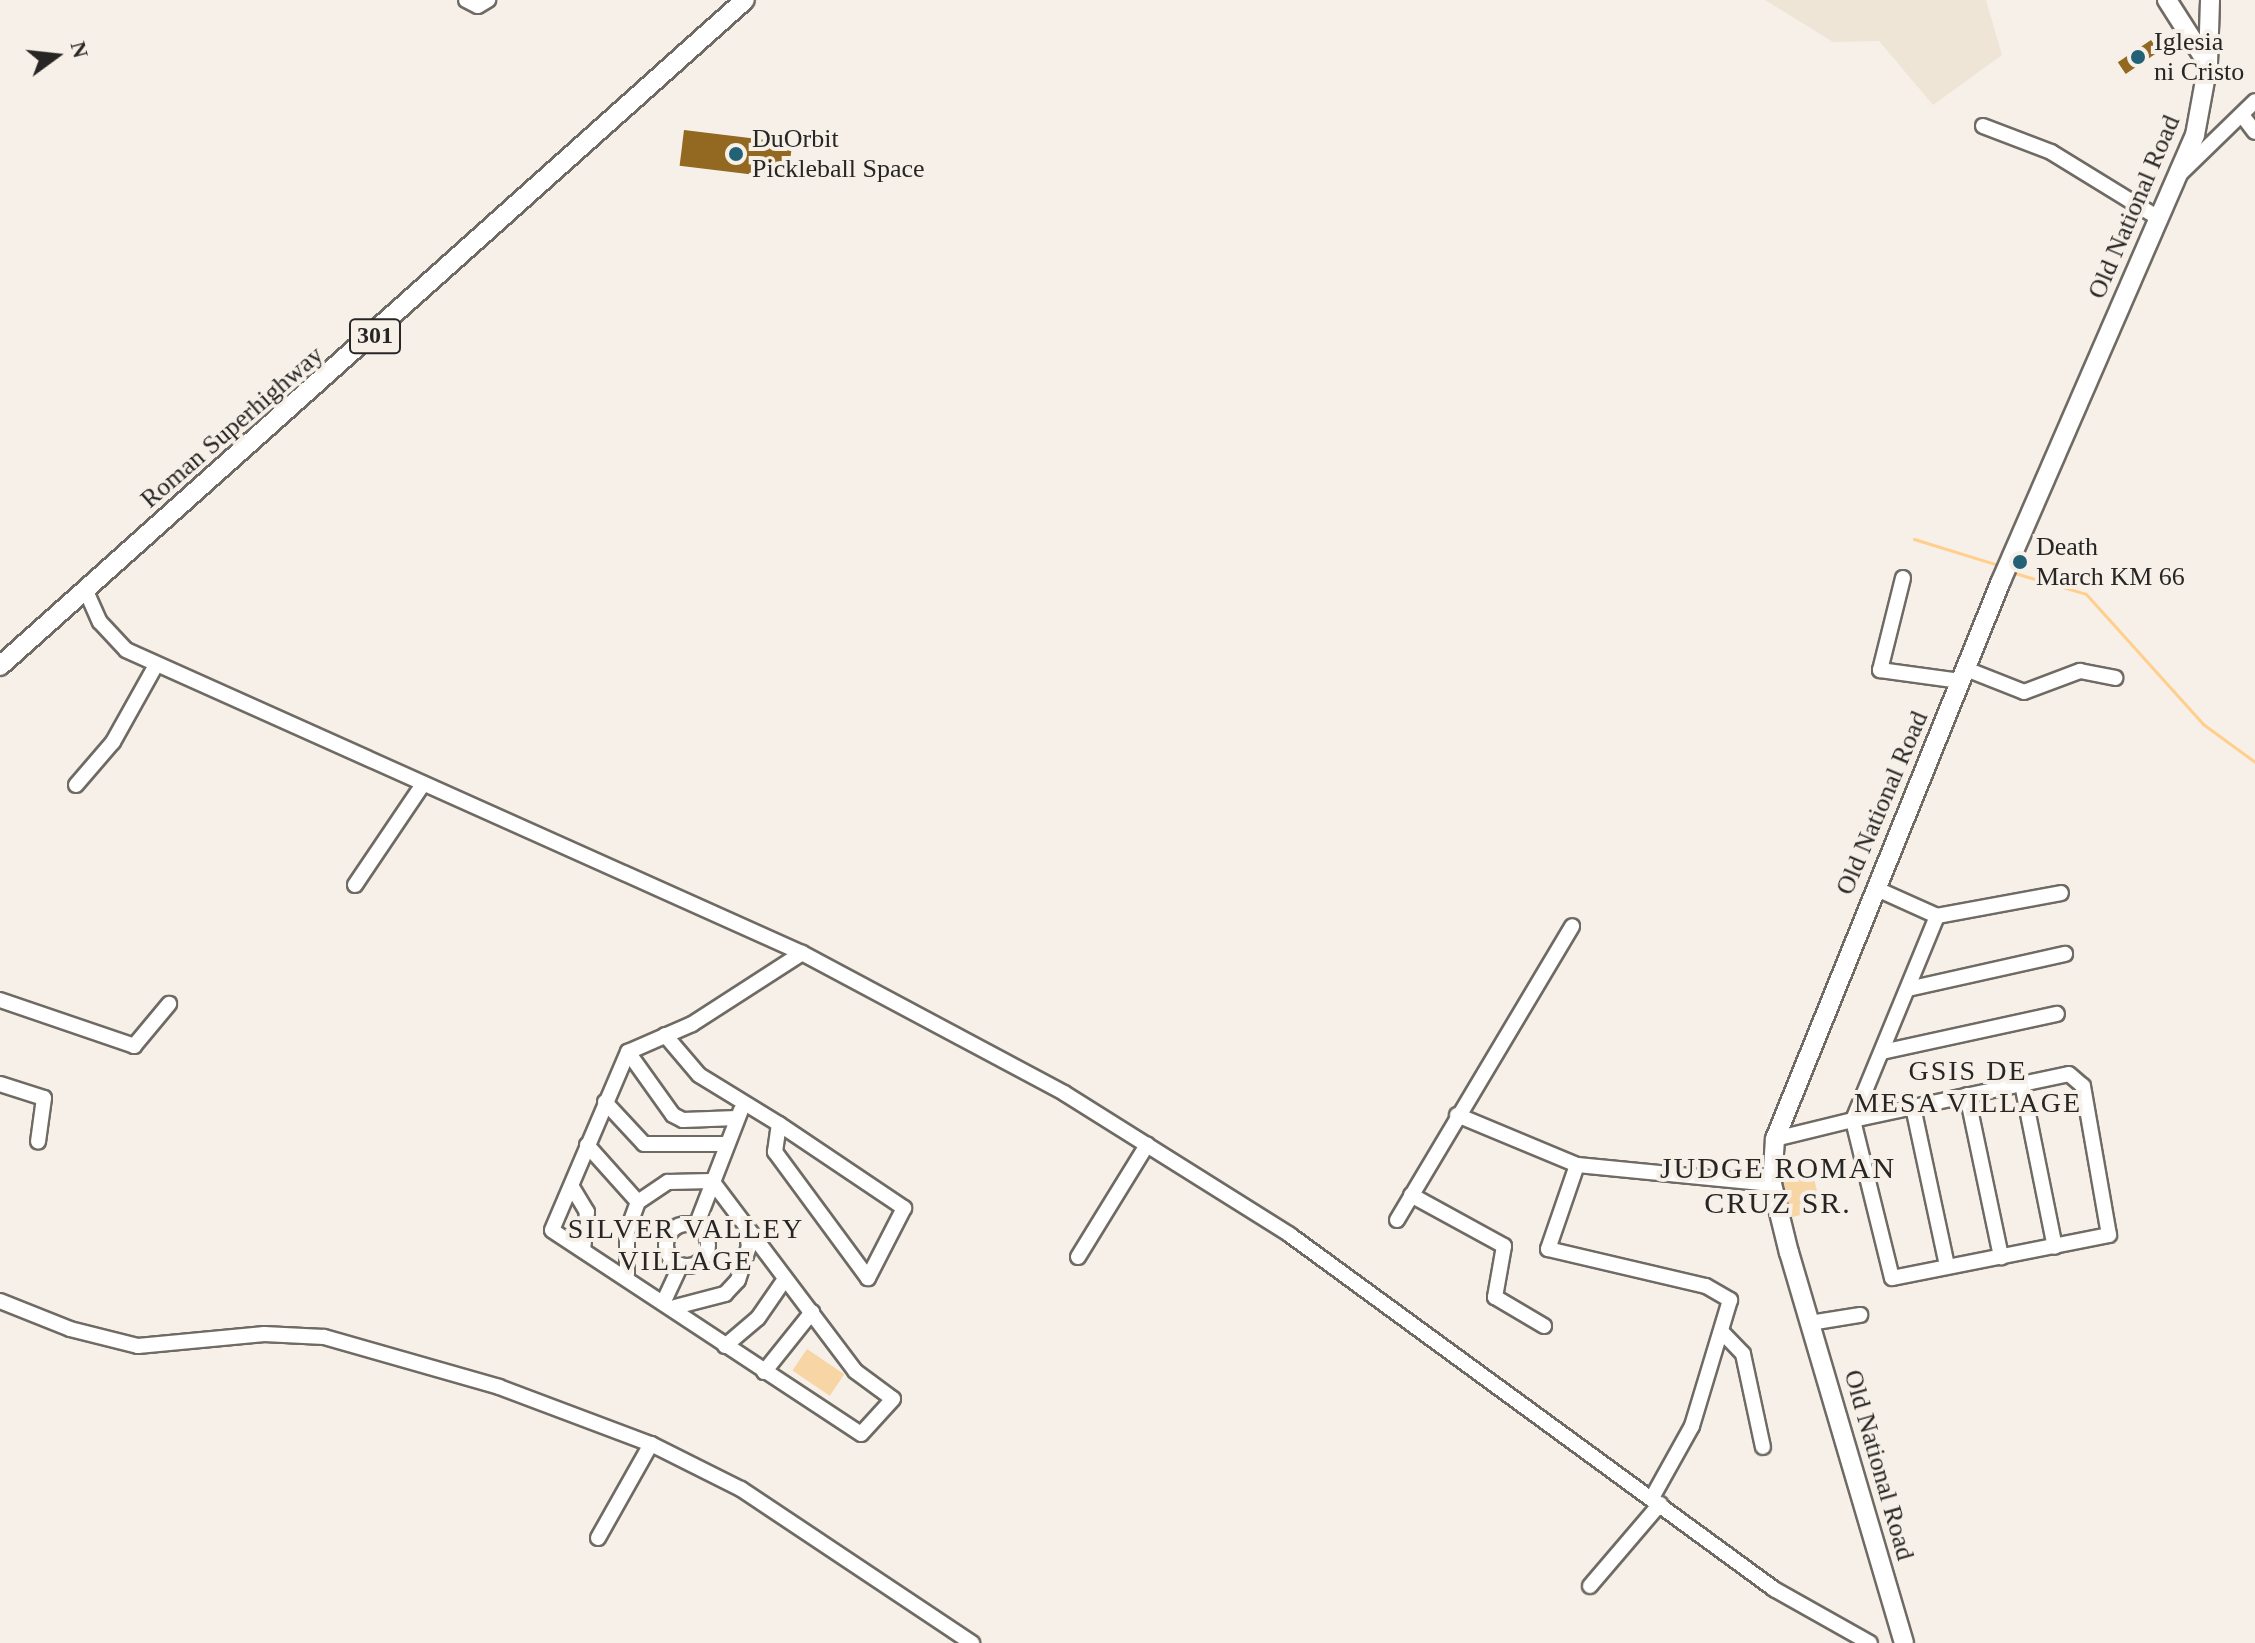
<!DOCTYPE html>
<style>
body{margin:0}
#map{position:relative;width:2255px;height:1643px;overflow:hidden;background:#f6f0e9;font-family:"Times New Roman",serif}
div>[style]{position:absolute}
.built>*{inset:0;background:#efe5d7}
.green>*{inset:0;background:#f8d5a4;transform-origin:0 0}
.stream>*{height:3px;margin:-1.5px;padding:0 1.5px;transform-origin:1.5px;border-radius:1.5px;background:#ffcf8b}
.building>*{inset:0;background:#936821;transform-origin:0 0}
.roads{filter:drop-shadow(2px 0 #6f6b64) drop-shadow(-2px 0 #6f6b64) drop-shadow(0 2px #6f6b64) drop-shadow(0 -2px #6f6b64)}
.minor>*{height:14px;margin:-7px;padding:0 7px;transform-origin:7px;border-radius:7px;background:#fff}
.minor>.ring{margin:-7px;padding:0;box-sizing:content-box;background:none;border:14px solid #fff;border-radius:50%}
.major>*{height:18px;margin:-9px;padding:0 9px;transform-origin:9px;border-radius:9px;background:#fff}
.dots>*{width:22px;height:22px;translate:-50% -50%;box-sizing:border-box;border:4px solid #f6f0e9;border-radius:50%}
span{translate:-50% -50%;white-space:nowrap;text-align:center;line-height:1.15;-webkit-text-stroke:8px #f6f0e9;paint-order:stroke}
.shield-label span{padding:2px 6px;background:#f6f0e9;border:2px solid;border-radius:6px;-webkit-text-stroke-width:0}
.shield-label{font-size:24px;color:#282624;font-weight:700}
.poi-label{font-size:26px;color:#282624}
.left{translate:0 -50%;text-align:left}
.street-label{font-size:26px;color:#282624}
.neighbourhood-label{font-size:28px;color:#282624;letter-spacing:2px}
.quarter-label{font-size:30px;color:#282624;letter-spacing:2px}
.north{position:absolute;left:16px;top:16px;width:80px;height:80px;-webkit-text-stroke:6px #f6f0e9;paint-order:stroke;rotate:75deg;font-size:22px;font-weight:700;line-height:32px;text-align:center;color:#282624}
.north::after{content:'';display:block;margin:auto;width:28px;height:36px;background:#282624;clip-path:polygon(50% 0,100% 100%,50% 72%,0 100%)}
</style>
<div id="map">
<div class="built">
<i style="clip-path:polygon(1765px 0,1986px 0,2002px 55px,1933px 105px,1879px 41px,1833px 42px)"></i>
</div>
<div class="green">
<i style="left:1812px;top:1171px;width:40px;height:32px;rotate:76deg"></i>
<i style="left:807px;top:1349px;width:45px;height:26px;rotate:34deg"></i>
</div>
<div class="stream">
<i style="left:1914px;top:539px;width:91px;rotate:17.2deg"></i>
<i style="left:2011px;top:572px;width:78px;rotate:16.3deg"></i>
<i style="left:2086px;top:594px;width:175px;rotate:48deg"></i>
<i style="left:2203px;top:724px;width:64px;rotate:36.2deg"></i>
</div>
<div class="building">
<i style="left:2151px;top:40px;width:14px;height:40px;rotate:56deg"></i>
<i style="left:684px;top:130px;width:109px;height:36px;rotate:7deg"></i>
</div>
<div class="roads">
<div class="minor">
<i style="left:466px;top:0;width:13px;rotate:27deg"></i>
<i style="left:478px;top:6px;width:12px;rotate:-31deg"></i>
<i style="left:2242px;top:115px;width:21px;rotate:53deg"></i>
<i style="left:1983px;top:126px;width:73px;rotate:20.9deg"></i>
<i style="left:2051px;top:152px;width:128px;rotate:31.6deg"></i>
<i style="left:2181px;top:173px;width:103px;rotate:-44.2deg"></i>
<i style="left:1903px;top:578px;width:95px;rotate:104deg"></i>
<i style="left:1880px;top:670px;width:81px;rotate:7.8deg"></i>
<i style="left:86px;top:591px;width:34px;rotate:66deg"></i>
<i style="left:100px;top:622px;width:38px;rotate:47deg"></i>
<i style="left:126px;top:650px;width:741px;rotate:24.14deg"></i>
<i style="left:802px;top:953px;width:297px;rotate:28.1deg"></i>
<i style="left:1064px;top:1093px;width:267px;rotate:32.1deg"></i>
<i style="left:1290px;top:1235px;width:600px;rotate:36.18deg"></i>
<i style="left:1774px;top:1589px;width:110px;rotate:29.4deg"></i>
<i style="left:1966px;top:669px;width:62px;rotate:21.6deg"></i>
<i style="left:2024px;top:692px;width:60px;rotate:-20.6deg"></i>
<i style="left:2080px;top:671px;width:36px;rotate:11deg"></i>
<i style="left:76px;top:785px;width:57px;rotate:-49.3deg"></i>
<i style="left:113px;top:742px;width:88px;rotate:-60.8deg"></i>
<i style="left:355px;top:885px;width:122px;rotate:-56deg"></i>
<i style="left:1937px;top:916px;width:126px;rotate:-10.5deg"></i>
<i style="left:1908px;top:989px;width:161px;rotate:-12.6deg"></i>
<i style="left:0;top:1000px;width:142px;rotate:18.9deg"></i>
<i style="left:134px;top:1046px;width:55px;rotate:-50.2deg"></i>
<i style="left:665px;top:1035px;width:52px;rotate:49.6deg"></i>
<i style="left:699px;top:1075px;width:94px;rotate:31.5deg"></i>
<i style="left:779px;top:1124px;width:151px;rotate:33.9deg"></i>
<i style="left:904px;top:1208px;width:79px;rotate:117.2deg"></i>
<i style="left:868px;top:1278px;width:157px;rotate:-126.4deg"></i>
<i style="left:775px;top:1152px;width:28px;rotate:-82deg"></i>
<i style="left:628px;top:1052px;width:77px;rotate:54.5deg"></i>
<i style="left:673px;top:1115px;width:11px;rotate:27deg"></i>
<i style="left:683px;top:1120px;width:54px;rotate:-2.1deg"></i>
<i style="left:1882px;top:1052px;width:179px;rotate:-12.3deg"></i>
<i style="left:0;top:1084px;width:46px;rotate:17.7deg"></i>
<i style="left:44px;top:1098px;width:44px;rotate:97.8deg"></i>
<i style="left:2022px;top:1084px;width:166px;rotate:78.6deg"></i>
<i style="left:1967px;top:1095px;width:166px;rotate:78.1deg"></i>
<i style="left:605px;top:1102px;width:57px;rotate:47.1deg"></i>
<i style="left:644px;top:1144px;width:83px"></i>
<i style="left:1913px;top:1107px;width:163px;rotate:77.9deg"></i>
<i style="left:1457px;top:1115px;width:130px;rotate:22.6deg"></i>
<i style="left:1577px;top:1165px;width:196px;rotate:5.6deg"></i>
<i style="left:1775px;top:1139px;width:80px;rotate:-13.7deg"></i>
<i style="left:1853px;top:1120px;width:61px;rotate:-12.2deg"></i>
<i style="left:1913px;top:1107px;width:159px;rotate:-11.9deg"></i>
<i style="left:2069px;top:1074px;width:18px;rotate:41deg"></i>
<i style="left:2083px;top:1086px;width:151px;rotate:80.1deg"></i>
<i style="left:2109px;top:1235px;width:221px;rotate:168.8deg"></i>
<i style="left:1892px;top:1278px;width:163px;rotate:-103.9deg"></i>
<i style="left:1853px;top:1120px;width:221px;rotate:-67.6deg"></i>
<i style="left:1937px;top:916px;width:68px;rotate:-155.7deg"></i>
<i style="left:587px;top:1145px;width:76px;rotate:48.2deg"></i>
<i style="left:1577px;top:1165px;width:89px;rotate:109deg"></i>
<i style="left:1548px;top:1249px;width:162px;rotate:13.2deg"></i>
<i style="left:1706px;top:1286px;width:28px;rotate:30deg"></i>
<i style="left:1730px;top:1300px;width:132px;rotate:106.8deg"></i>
<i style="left:1692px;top:1426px;width:82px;rotate:119.1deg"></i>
<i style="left:572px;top:1187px;width:29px;rotate:59deg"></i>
<i style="left:587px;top:1212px;width:38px;rotate:96deg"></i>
<i style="left:1411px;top:1195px;width:106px;rotate:28.7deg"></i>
<i style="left:1504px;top:1246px;width:52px;rotate:100deg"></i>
<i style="left:1495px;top:1297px;width:57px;rotate:30.6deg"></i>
<i style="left:1397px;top:1220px;width:342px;rotate:-59.2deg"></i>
<i class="ring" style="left:666px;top:1224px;width:28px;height:28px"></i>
<i style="left:696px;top:1226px;width:124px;rotate:-68.8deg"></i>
<i style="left:1078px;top:1257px;width:132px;rotate:-58.4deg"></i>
<i style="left:627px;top:1274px;width:42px;rotate:-90deg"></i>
<i style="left:627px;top:1232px;width:32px;rotate:-70deg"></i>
<i style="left:638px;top:1202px;width:36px;rotate:-34deg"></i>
<i style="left:668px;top:1182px;width:44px;rotate:-1.3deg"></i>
<i style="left:712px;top:1181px;width:238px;rotate:53deg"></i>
<i style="left:855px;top:1371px;width:47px;rotate:36.4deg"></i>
<i style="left:893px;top:1399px;width:47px;rotate:132.4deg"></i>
<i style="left:861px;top:1434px;width:370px;rotate:-146.6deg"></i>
<i style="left:552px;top:1230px;width:194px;rotate:-66.9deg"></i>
<i style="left:628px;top:1052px;width:70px;rotate:-23.6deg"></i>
<i style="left:692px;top:1024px;width:131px;rotate:-32.8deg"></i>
<i style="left:0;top:1301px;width:75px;rotate:21.8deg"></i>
<i style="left:70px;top:1329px;width:70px;rotate:14deg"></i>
<i style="left:138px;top:1346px;width:127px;rotate:-5.4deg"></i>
<i style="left:264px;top:1334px;width:60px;rotate:2.9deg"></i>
<i style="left:324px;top:1337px;width:182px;rotate:15.9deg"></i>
<i style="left:499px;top:1387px;width:162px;rotate:20.6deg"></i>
<i style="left:651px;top:1444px;width:101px;rotate:26.6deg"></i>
<i style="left:741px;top:1489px;width:278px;rotate:33.7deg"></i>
<i style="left:664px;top:1301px;width:38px;rotate:-65deg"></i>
<i style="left:675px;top:1307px;width:52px;rotate:-14.6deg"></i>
<i style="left:725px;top:1294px;width:19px;rotate:-47deg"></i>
<i style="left:738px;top:1280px;width:35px;rotate:-72deg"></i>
<i style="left:749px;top:1247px;width:22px;rotate:-98deg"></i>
<i style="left:1810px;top:1323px;width:51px;rotate:-9.1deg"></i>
<i style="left:1722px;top:1332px;width:30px;rotate:46deg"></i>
<i style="left:1743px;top:1354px;width:95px;rotate:77.9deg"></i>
<i style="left:725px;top:1346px;width:43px;rotate:-40.3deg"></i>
<i style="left:758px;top:1318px;width:47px;rotate:-55.3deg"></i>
<i style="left:764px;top:1372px;width:77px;rotate:-51.3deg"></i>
<i style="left:598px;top:1538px;width:108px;rotate:-60.6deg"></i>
<i style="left:1590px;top:1586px;width:108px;rotate:-49.5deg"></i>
</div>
<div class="major">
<i style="left:2167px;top:0;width:76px;rotate:57.4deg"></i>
<i style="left:0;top:666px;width:999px;rotate:-41.8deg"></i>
<i style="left:1904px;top:1643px;width:407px;rotate:-106.4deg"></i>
<i style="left:1789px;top:1253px;width:71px;rotate:-103.8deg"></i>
<i style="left:1772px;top:1184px;width:45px;rotate:-86.2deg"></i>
<i style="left:1775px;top:1139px;width:602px;rotate:-67.95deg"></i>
<i style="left:2001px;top:581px;width:486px;rotate:-66.5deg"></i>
<i style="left:2195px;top:135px;width:72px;rotate:-79.6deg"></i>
<i style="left:2208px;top:64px;width:64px;rotate:-88.2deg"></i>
</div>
</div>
<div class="dots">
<i style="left:2138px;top:57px;background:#236177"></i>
<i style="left:736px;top:154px;background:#236177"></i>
<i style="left:2020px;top:562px;background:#236177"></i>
</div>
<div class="shield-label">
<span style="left:375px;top:336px">301</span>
</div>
<div class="poi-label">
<span class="left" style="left:2154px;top:57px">Iglesia<br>ni Cristo</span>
<span class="left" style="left:752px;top:154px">DuOrbit<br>Pickleball Space</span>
<span class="left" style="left:2036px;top:562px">Death<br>March KM 66</span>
</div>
<div class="street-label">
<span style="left:2134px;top:207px;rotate:-67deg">Old National Road</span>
<span style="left:232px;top:427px;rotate:-41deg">Roman Superhighway</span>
<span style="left:1882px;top:803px;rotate:-67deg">Old National Road</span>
<span style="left:1879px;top:1465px;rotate:74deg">Old National Road</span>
</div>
<div class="neighbourhood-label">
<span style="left:1968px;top:1087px">GSIS DE<br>MESA VILLAGE</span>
<span style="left:686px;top:1245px">SILVER VALLEY<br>VILLAGE</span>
</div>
<div class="quarter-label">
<span style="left:1778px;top:1185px">JUDGE ROMAN<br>CRUZ SR.</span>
</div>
<div class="north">N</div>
</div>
